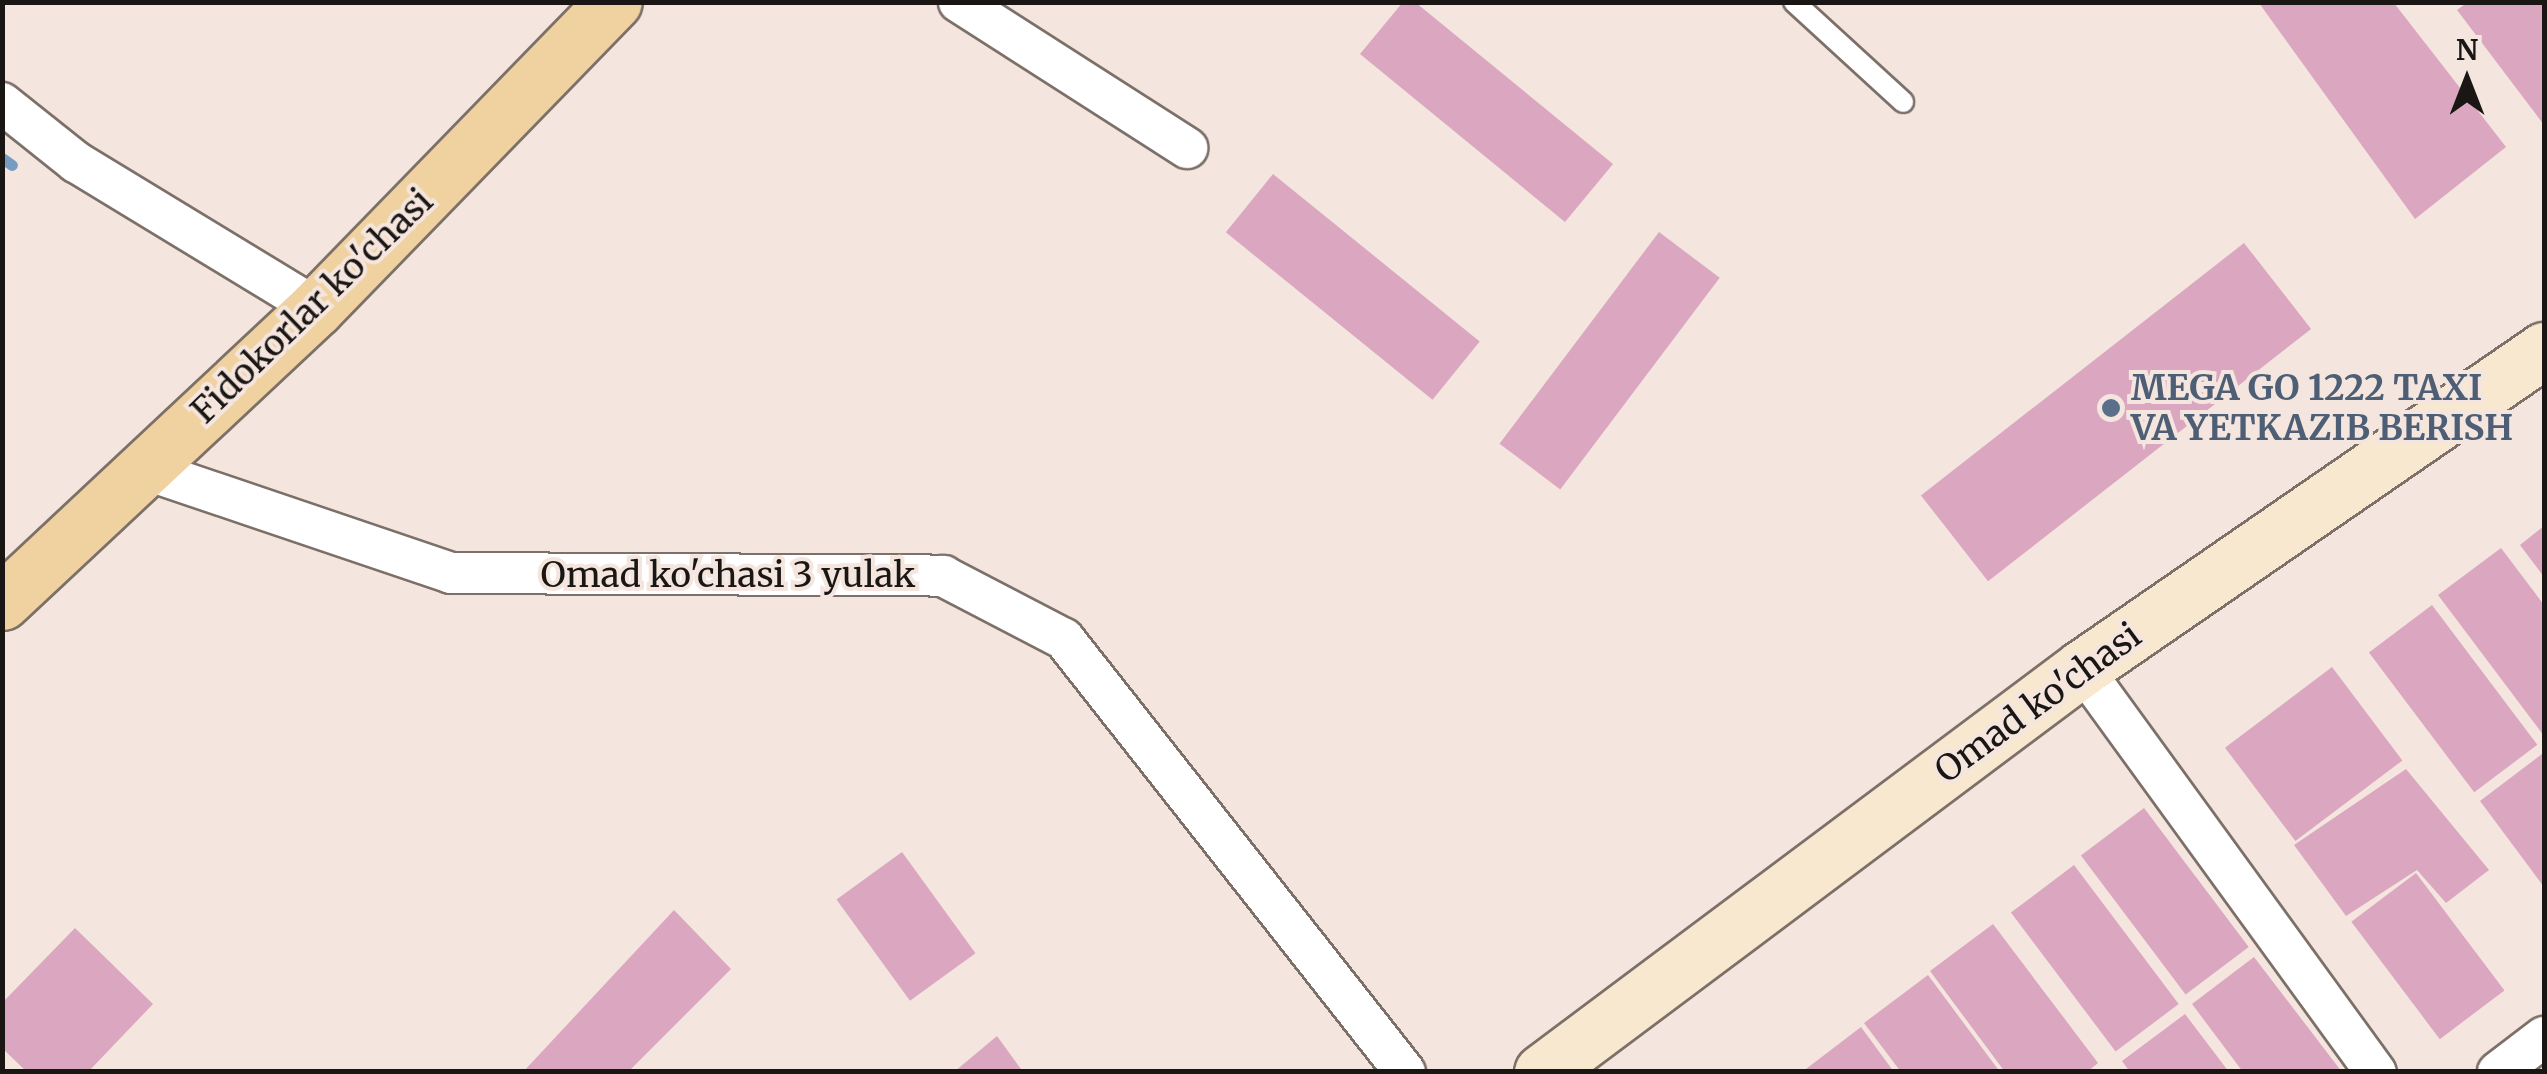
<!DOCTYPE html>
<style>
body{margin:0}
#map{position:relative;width:2547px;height:1074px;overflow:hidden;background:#f4e6de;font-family:Merriweather,serif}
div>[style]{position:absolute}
.stream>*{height:11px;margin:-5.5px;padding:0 5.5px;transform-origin:5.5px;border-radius:5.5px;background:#769cc2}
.building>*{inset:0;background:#dba6c0;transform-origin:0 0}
.roads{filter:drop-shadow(2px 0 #7c7069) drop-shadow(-2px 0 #7c7069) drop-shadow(0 2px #7c7069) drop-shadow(0 -2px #7c7069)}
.lane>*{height:20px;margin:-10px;padding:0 10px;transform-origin:10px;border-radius:10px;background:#fff}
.street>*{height:40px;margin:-20px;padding:0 20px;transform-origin:20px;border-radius:20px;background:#fff}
.secondary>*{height:55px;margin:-27.5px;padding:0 27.5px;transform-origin:27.5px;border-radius:27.5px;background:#f8e8d0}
.primary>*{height:55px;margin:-27.5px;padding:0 27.5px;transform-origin:27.5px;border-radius:27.5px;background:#f0d1a0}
.dots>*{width:28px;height:28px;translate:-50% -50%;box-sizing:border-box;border:5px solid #f4e6de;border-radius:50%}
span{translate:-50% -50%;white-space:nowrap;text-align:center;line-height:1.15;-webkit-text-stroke:8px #f4e6de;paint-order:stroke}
.street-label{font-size:35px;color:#1a1613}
.service-label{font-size:35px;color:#4e5e75;font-weight:700}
.left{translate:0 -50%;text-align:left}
.frame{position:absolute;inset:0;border:5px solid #1a1613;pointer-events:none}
.north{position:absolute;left:2417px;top:30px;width:100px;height:100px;-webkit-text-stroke:8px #f4e6de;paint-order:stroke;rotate:0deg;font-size:28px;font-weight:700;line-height:40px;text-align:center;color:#1a1613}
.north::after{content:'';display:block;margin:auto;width:35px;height:45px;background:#1a1613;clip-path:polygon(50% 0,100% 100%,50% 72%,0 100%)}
</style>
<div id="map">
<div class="stream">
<i style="left:2px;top:158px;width:12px;rotate:35deg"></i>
</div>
<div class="building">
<i style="clip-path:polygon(1403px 2px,1415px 2px,1613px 164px,1565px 222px,1360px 54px)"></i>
<i style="clip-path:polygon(2468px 2px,2544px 2px,2544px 125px,2457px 10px)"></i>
<i style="clip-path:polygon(2259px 3px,2394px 3px,2506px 147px,2415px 219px)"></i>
<i style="left:1273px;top:174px;width:266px;height:75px;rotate:39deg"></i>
<i style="left:1659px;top:232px;width:76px;height:265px;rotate:37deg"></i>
<i style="left:2244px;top:243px;width:109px;height:410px;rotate:52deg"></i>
<i style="clip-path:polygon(2544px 526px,2544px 577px,2520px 545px)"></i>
<i style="clip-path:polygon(2501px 548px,2544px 605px,2544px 736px,2438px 595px)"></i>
<i style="left:2432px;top:605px;width:175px;height:79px;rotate:53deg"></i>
<i style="left:2332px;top:667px;width:117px;height:134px;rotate:53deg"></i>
<i style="clip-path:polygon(2542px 754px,2544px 757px,2544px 887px,2480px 801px)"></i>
<i style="clip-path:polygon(2406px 769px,2489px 870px,2446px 903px,2417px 870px,2346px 916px,2294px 845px)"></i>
<i style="left:2144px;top:808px;width:174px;height:79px;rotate:53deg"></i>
<i style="left:902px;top:852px;width:125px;height:81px;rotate:54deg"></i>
<i style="left:2074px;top:865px;width:174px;height:79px;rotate:53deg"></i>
<i style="left:2416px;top:873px;width:147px;height:81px;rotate:53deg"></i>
<i style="clip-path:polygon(674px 910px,731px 969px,628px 1072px,523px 1072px)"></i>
<i style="clip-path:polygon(1993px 924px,2098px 1063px,2087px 1072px,2005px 1072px,1930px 971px)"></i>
<i style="clip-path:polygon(75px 928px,153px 1004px,88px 1072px,27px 1072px,2px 1048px,2px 1003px)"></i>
<i style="clip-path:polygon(2254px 957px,2342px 1072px,2243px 1072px,2192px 1004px)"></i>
<i style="clip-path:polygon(1928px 975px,2000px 1072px,1901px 1072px,1864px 1023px)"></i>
<i style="clip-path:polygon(2185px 1014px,2229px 1072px,2130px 1072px,2122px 1061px)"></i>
<i style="clip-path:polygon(1861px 1027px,1894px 1072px,1802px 1072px)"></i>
<i style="clip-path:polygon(997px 1036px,1023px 1072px,954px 1072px)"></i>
</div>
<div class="roads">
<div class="lane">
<i style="left:1794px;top:2px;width:148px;rotate:42.5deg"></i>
</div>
<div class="street">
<i style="left:959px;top:2px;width:271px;rotate:32.6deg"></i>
<i style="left:2px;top:103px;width:95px;rotate:38.6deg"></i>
<i style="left:76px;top:162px;width:281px;rotate:31.3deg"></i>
<i style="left:144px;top:469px;width:324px;rotate:18.7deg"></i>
<i style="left:451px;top:573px;width:492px;rotate:0.3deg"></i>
<i style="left:943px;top:576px;width:136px;rotate:27.5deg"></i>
<i style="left:1064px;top:639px;width:551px;rotate:51.78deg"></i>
<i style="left:2082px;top:668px;width:500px;rotate:54deg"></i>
<i style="left:2498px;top:1072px;width:58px;rotate:-37.3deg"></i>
</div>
<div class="secondary">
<i style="left:1542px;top:1072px;width:674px;rotate:-36.8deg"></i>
<i style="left:2082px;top:668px;width:561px;rotate:-34.54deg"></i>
</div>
<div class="primary">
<i style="left:2px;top:602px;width:430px;rotate:-43.1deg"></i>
<i style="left:316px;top:308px;width:427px;rotate:-45.8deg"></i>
</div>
</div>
<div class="dots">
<i style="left:2111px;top:408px;background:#5c6f8a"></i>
</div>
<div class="street-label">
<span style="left:312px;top:306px;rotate:-44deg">Fidokorlar ko'chasi</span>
<span style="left:728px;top:575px">Omad ko'chasi 3 yulak</span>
<span style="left:2038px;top:703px;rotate:-36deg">Omad ko'chasi</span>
</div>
<div class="service-label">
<span class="left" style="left:2131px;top:408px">MEGA GO 1222 TAXI<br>VA YETKAZIB BERISH</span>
</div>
<div class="frame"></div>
<div class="north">N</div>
</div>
